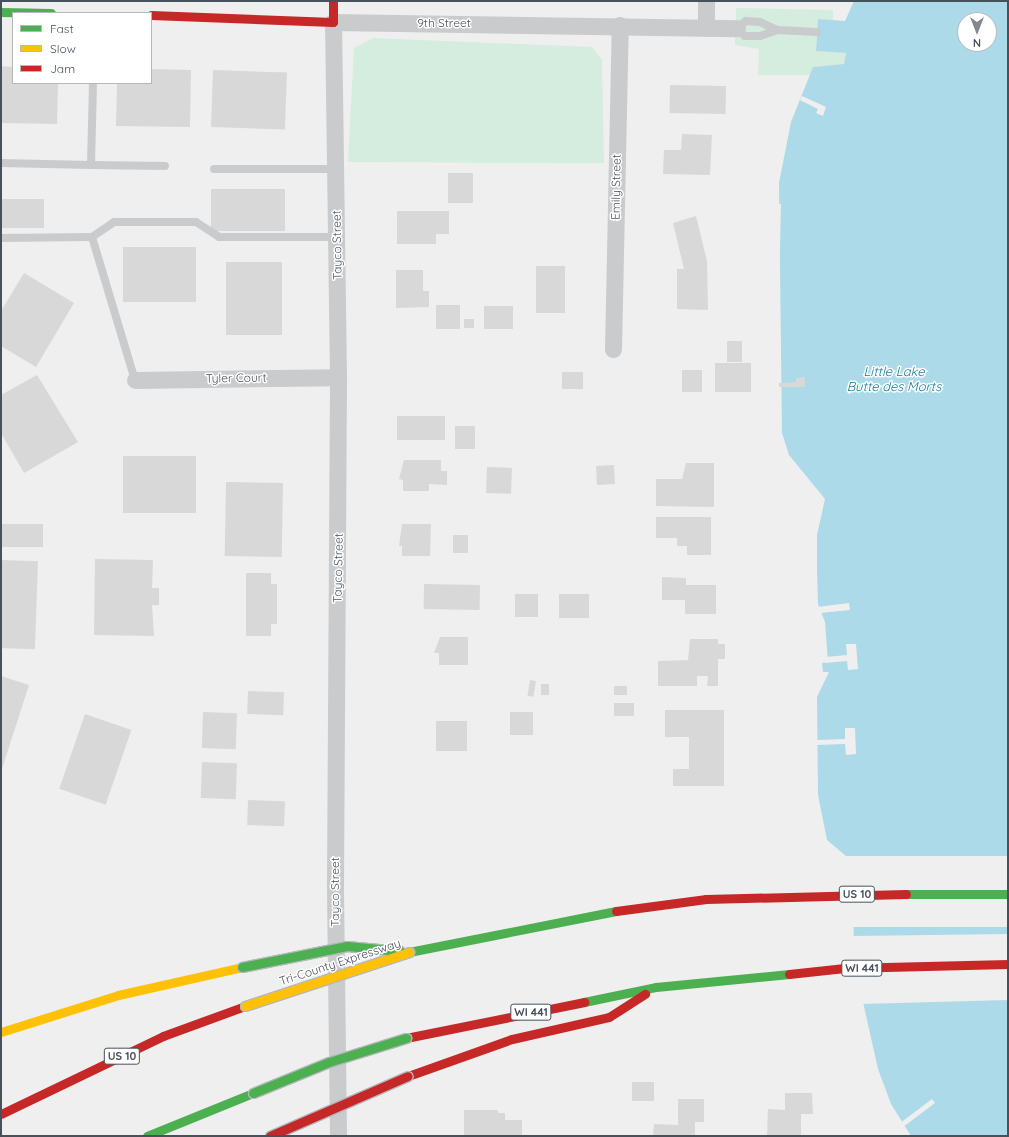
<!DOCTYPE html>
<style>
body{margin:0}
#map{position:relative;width:1009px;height:1137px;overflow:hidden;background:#efefef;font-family:Quicksand,sans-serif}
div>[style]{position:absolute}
.green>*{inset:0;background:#d5edde}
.water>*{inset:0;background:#acdae8}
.pier>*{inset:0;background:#efefef;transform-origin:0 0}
.building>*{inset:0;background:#d8d8d9;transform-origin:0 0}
.lane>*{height:8px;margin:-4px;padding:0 4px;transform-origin:4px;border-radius:4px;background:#c9cbcd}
.street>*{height:17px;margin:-8.5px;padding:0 8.5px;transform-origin:8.5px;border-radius:8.5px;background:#c9cbcd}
.fast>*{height:9px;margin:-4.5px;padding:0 4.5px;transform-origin:4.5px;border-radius:4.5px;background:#4caf50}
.slow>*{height:9px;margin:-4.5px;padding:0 4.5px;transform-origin:4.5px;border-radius:4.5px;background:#ffc107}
.jam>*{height:9px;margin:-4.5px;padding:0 4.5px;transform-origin:4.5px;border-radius:4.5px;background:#c62828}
.bridges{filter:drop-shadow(1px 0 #b4b9be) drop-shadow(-1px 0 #b4b9be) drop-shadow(0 1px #b4b9be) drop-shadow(0 -1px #b4b9be)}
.fast-bridge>*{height:9px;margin:-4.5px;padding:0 4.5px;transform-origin:4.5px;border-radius:4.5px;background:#4caf50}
.slow-bridge>*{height:9px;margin:-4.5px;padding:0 4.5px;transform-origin:4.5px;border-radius:4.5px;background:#ffc107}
.jam-bridge>*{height:9px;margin:-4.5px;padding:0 4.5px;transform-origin:4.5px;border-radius:4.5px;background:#c62828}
span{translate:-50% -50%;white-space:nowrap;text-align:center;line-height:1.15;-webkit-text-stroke:3px #fff;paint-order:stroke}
.shield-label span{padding:1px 3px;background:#fff;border:1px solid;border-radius:3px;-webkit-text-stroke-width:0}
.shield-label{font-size:11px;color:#47515a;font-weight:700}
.street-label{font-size:12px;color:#47515a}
.water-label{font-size:13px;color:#177e9d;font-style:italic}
.frame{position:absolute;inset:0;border:2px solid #47515a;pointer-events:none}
.legend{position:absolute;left:12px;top:12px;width:140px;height:72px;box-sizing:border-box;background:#fff;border:1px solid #b5b9bd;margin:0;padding:5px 7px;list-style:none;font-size:12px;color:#47515a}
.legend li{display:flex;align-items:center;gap:8px;height:20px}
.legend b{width:20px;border:1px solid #b5b9bd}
.north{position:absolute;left:957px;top:12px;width:40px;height:40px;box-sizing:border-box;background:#fff;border:1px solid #b5b9bd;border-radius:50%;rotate:180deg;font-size:11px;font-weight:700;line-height:16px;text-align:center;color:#47515a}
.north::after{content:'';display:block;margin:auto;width:14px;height:18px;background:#82888e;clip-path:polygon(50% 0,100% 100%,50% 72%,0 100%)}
</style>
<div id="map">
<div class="green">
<i style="clip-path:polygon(736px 8px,833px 10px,833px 20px,818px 20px,816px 51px,846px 53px,844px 64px,814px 67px,810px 75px,758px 75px,759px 49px,735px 45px)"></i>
<i style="clip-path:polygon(373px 38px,592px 47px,602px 60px,604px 163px,348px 162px,354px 48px)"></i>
</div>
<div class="water">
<i style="clip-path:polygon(evenodd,854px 1px,1008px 1px,1008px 1136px,911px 1136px,891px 1104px,878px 1069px,854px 962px,853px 874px,846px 856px,827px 840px,818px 795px,817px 697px,829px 672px,823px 672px,822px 663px,828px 662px,825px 622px,818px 604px,817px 569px,817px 535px,825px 499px,789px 455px,782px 433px,779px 183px,791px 122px,813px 67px,844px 64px,846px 53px,816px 51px,818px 19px,845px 21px,854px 1px,965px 20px,989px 20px,989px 44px,965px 44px,965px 20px)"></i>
</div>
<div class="pier">
<i style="clip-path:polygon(802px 96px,826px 107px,823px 116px,816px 113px,818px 109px,800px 100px)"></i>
<i style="clip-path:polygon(777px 204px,781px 204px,778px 336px,779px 245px)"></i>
<i style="clip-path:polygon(849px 603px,850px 610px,820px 613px,817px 607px)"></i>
<i style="clip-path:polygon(846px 644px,856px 644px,858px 669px,848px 670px,847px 661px,825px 663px,826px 657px,847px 655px)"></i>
<i style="clip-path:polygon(845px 728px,855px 728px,856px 754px,846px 755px,845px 744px,817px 745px,817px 740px,845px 739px)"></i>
<i style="clip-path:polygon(843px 856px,1008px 856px,1008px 927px,852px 927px,851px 874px)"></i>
<i style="clip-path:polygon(1008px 934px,1008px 1000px,861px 1004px,852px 962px,852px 936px)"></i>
<i style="left:932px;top:1099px;width:5px;height:39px;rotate:53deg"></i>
</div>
<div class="building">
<i style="clip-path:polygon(1px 66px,13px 67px,13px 83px,58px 83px,57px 124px,1px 123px)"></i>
<i style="clip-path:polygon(151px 69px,191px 70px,190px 127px,116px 126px,117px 83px,151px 83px)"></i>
<i style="left:213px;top:70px;width:74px;height:57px;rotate:2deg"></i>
<i style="left:670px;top:85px;width:56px;height:28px;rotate:1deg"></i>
<i style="clip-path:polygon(682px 134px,712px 135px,710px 175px,663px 174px,664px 150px,681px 150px)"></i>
<i style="left:448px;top:173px;width:25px;height:30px"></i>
<i style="left:211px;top:189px;width:74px;height:42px"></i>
<i style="left:1px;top:199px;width:43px;height:29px"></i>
<i style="clip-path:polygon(397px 211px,449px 211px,449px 234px,436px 234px,436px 244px,397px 244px)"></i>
<i style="clip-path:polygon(696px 216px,707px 261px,708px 310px,677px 309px,677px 269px,684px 269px,673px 223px)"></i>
<i style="left:123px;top:247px;width:73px;height:55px"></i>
<i style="left:226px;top:262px;width:56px;height:73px"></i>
<i style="left:536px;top:266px;width:29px;height:47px"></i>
<i style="clip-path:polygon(396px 270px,423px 270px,423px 291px,429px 291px,429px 307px,396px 308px)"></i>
<i style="clip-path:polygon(24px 273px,74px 303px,36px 367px,1px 346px,1px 311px)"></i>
<i style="left:436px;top:305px;width:24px;height:24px"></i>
<i style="left:484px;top:306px;width:29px;height:23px"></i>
<i style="left:464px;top:319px;width:10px;height:9px"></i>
<i style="left:742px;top:341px;width:21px;height:15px;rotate:90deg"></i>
<i style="left:715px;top:363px;width:36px;height:29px"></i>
<i style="left:682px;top:370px;width:20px;height:22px"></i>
<i style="left:562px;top:372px;width:21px;height:17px"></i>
<i style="clip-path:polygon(37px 375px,78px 442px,24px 473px,1px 433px,1px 395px)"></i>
<i style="clip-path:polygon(805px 377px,805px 387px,779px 387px,779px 383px,796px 382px,796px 378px)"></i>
<i style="left:397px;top:416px;width:48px;height:24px"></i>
<i style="left:475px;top:426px;width:23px;height:20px;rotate:90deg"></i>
<i style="left:123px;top:456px;width:73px;height:57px"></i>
<i style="clip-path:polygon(404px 460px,441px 460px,441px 471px,447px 471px,447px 485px,429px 484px,429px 491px,403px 491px,403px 480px,399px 479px)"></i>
<i style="clip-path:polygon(686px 463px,714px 463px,714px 507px,656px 506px,656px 479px,682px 479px)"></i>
<i style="left:614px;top:465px;width:19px;height:18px;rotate:87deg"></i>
<i style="left:487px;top:467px;width:25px;height:26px;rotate:2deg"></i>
<i style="left:226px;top:482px;width:57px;height:74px;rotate:1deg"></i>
<i style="clip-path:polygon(656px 517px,711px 517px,711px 555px,687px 555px,687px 546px,677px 546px,677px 538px,656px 538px)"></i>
<i style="left:1px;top:524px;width:42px;height:23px"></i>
<i style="clip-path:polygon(402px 524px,431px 524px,430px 556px,402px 556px,402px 546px,399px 546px)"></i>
<i style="left:453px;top:535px;width:15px;height:18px"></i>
<i style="clip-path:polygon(95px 559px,153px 560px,152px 588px,159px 588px,159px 605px,152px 605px,154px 636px,94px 635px)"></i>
<i style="left:1px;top:560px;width:37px;height:88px;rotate:2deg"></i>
<i style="clip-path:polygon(246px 573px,271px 573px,271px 584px,277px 584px,277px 624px,271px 624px,271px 636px,246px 636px)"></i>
<i style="clip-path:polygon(662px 577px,686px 578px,686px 585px,716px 585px,716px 614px,685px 614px,685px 600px,662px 600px)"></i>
<i style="left:424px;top:584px;width:56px;height:25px;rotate:1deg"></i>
<i style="left:515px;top:594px;width:23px;height:23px"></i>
<i style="left:559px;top:594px;width:30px;height:24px"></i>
<i style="clip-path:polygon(440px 637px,468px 637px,468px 665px,439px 665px,439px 653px,434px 653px)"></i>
<i style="clip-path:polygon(690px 639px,718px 639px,718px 644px,725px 644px,725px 659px,718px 659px,718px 686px,707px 686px,708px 676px,697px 676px,697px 686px,658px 686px,658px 661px,688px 660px)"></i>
<i style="clip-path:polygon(1px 676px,29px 685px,1px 772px)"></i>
<i style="left:530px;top:680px;width:6px;height:16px;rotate:9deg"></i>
<i style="left:541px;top:684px;width:8px;height:11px"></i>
<i style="left:614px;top:686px;width:13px;height:9px"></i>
<i style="left:248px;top:691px;width:36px;height:23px;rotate:2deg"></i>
<i style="left:614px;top:703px;width:20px;height:13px"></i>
<i style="clip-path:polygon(665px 710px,724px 710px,724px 786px,673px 786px,673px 769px,689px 769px,689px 737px,665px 737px)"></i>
<i style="left:203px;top:712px;width:34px;height:36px;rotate:2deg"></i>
<i style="left:510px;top:712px;width:23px;height:23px"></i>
<i style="left:85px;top:714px;width:49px;height:79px;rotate:19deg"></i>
<i style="left:436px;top:721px;width:31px;height:30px"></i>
<i style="left:202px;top:762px;width:35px;height:36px;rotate:2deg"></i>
<i style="left:248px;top:800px;width:37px;height:25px;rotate:2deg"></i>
<i style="left:632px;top:1082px;width:22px;height:19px"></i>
<i style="clip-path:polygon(785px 1093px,812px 1093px,813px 1114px,801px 1114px,801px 1136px,767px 1136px,768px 1109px,785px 1110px)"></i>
<i style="clip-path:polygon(678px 1099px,704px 1099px,704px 1122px,695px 1122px,695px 1136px,653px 1136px,654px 1124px,678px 1125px)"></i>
<i style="clip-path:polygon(464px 1110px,498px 1110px,498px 1113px,505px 1113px,505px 1120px,522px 1120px,522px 1136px,464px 1136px)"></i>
</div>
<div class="lane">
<i style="left:777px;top:30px;width:19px;rotate:-155deg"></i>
<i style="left:760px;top:22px;width:14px;rotate:-176deg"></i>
<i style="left:746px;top:21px;width:11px;rotate:142deg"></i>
<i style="left:737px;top:28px;width:11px;rotate:45deg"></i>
<i style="left:745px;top:36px;width:15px"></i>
<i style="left:760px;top:36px;width:18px;rotate:-19deg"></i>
<i style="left:777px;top:30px;width:40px;rotate:2.9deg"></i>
<i style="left:1px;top:163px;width:90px;rotate:1.3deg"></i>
<i style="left:91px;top:165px;width:82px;rotate:-88.6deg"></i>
<i style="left:91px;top:165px;width:74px;rotate:0.8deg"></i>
<i style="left:214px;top:169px;width:121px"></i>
<i style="left:92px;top:237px;width:27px;rotate:-34deg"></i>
<i style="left:114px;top:222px;width:82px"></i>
<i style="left:196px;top:222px;width:27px;rotate:33deg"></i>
<i style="left:219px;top:237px;width:118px"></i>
<i style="left:1px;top:238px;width:91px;rotate:-0.6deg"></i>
<i style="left:92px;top:237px;width:149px;rotate:73.3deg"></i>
</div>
<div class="street">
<i style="left:706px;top:28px;width:27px;rotate:-90deg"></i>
<i style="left:613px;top:349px;width:324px;rotate:-88.8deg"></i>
<i style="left:135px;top:380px;width:203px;rotate:-0.8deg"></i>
<i style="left:338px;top:1136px;width:252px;rotate:-90.7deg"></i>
<i style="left:335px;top:884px;width:507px;rotate:-89.66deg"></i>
<i style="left:338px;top:377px;width:355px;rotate:-90.8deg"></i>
<i style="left:333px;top:22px;width:404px;rotate:0.9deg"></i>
</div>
<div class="fast">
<i style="left:1px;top:12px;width:50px;rotate:1.1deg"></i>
<i style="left:906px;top:894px;width:102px"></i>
<i style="left:409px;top:952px;width:211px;rotate:-11.2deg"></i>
<i style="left:584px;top:1002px;width:74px;rotate:-11.8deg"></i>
<i style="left:656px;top:987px;width:134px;rotate:-5.6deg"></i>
<i style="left:147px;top:1136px;width:114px;rotate:-22.1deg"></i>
</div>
<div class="slow">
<i style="left:1px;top:1032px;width:123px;rotate:-17.5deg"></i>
<i style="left:118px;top:995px;width:127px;rotate:-12.7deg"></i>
</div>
<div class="jam">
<i style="left:151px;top:15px;width:182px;rotate:2.2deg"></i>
<i style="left:333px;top:22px;width:21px;rotate:-90deg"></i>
<i style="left:616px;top:911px;width:91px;rotate:-7.6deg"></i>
<i style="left:706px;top:899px;width:200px;rotate:-1.4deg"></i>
<i style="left:789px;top:974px;width:56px;rotate:-6.1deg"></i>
<i style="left:845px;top:968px;width:163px;rotate:-1.4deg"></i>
<i style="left:406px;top:1038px;width:182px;rotate:-11.4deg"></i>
<i style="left:408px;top:1076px;width:110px;rotate:-19.6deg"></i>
<i style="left:512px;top:1039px;width:99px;rotate:-12.8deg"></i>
<i style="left:609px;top:1017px;width:43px;rotate:-32.6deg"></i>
<i style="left:1px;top:1114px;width:180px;rotate:-25.7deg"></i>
<i style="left:163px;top:1036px;width:87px;rotate:-20.1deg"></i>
</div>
<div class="bridges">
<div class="fast-bridge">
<i style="left:242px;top:967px;width:107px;rotate:-11.3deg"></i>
<i style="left:347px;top:946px;width:53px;rotate:5.4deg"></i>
<i style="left:253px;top:1093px;width:82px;rotate:-22.2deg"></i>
<i style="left:329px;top:1062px;width:81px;rotate:-17.3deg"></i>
</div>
<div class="slow-bridge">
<i style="left:245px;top:1006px;width:173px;rotate:-18.2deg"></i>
</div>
<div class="jam-bridge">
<i style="left:270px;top:1136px;width:150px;rotate:-23.5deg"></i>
</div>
</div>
<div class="shield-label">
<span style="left:857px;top:894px">US 10</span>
<span style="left:862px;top:968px">WI 441</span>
<span style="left:531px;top:1012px">WI 441</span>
<span style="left:122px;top:1056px">US 10</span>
</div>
<div class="street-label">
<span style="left:444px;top:23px">9th Street</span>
<span style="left:616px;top:187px;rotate:-89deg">Emily Street</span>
<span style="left:337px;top:245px;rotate:-91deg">Tayco Street</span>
<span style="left:236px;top:378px;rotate:-1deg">Tyler Court</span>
<span style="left:338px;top:568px;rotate:-89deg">Tayco Street</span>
<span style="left:335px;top:892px;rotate:-90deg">Tayco Street</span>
<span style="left:340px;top:962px;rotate:-18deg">Tri-County Expressway</span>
</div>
<div class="water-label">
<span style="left:894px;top:379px">Little Lake<br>Butte des Morts</span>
</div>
<div class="frame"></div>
<ul class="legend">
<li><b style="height:5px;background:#4caf50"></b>Fast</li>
<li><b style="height:5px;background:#ffc107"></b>Slow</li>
<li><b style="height:5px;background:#c62828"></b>Jam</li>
</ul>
<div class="north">N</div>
</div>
